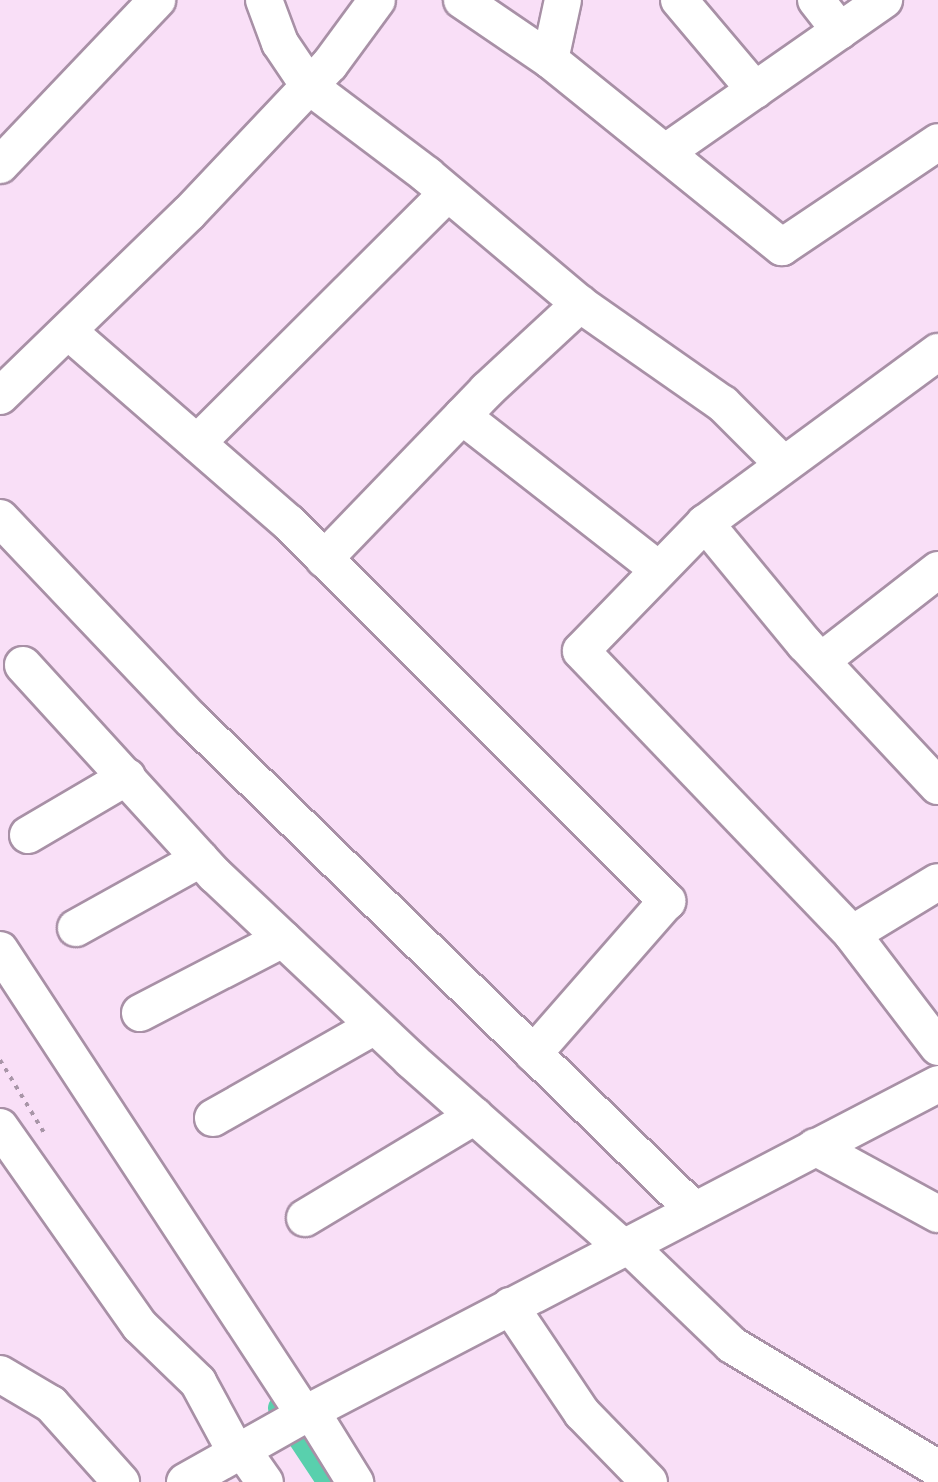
<!DOCTYPE html>
<style>
body{margin:0}
#map{position:relative;width:938px;height:1482px;overflow:hidden;background:#f9dff7;font-family:Barlow,sans-serif}
div>[style]{position:absolute}
.canal>*{height:26px;margin:-13px;padding:0 13px;transform-origin:13px;border-radius:13px;background:#59d0ad}
.path>*{height:4px;margin-top:-2px;transform-origin:0;background:repeating-linear-gradient(90deg,#a895a7 0 4px,transparent 0 10px)}
.roads{filter:drop-shadow(2px 0 #a890a6) drop-shadow(-2px 0 #a890a6) drop-shadow(0 2px #a890a6) drop-shadow(0 -2px #a890a6)}
.minor>*{height:36px;margin:-18px;padding:0 18px;transform-origin:18px;border-radius:18px;background:#fff}
span{translate:-50% -50%;white-space:nowrap;text-align:center;line-height:1.15;-webkit-text-stroke:7px #fcf2fc;paint-order:stroke}
</style>
<div id="map">
<div class="canal">
<i style="left:281px;top:1408px;width:89px;rotate:56.5deg"></i>
</div>
<div class="path">
<i style="left:0;top:1060px;width:89px;rotate:58.8deg"></i>
</div>
<div class="roads">
<div class="minor">
<i style="left:264px;top:0;width:46px;rotate:69.6deg"></i>
<i style="left:280px;top:43px;width:52px;rotate:56deg"></i>
<i style="left:309px;top:86px;width:148px;rotate:37deg"></i>
<i style="left:427px;top:175px;width:200px;rotate:40.1deg"></i>
<i style="left:580px;top:304px;width:174px;rotate:35deg"></i>
<i style="left:723px;top:404px;width:85px;rotate:45deg"></i>
<i style="left:462px;top:0;width:107px;rotate:34.3deg"></i>
<i style="left:550px;top:60px;width:298px;rotate:38.9deg"></i>
<i style="left:782px;top:247px;width:188px;rotate:-33.9deg"></i>
<i style="left:679px;top:0;width:118px;rotate:49.8deg"></i>
<i style="left:816px;top:0;width:39px;rotate:52deg"></i>
<i style="left:550px;top:60px;width:61px;rotate:-77.8deg"></i>
<i style="left:666px;top:152px;width:266px;rotate:-34.9deg"></i>
<i style="left:0;top:165px;width:228px;rotate:-46.4deg"></i>
<i style="left:68px;top:331px;width:293px;rotate:41deg"></i>
<i style="left:289px;top:523px;width:535px;rotate:45deg"></i>
<i style="left:667px;top:901px;width:203px;rotate:131.2deg"></i>
<i style="left:938px;top:352px;width:289px;rotate:143.7deg"></i>
<i style="left:705px;top:523px;width:178px;rotate:134.1deg"></i>
<i style="left:581px;top:651px;width:392px;rotate:46.2deg"></i>
<i style="left:852px;top:934px;width:142px;rotate:52.7deg"></i>
<i style="left:0;top:396px;width:263px;rotate:-44.1deg"></i>
<i style="left:189px;top:213px;width:205px;rotate:-46.6deg"></i>
<i style="left:330px;top:64px;width:79px;rotate:-53.7deg"></i>
<i style="left:462px;top:416px;width:250px;rotate:38deg"></i>
<i style="left:197px;top:443px;width:354px;rotate:-44.9deg"></i>
<i style="left:0;top:518px;width:279px;rotate:46.5deg"></i>
<i style="left:192px;top:720px;width:702px;rotate:44.31deg"></i>
<i style="left:705px;top:523px;width:156px;rotate:50.5deg"></i>
<i style="left:804px;top:643px;width:196px;rotate:46.9deg"></i>
<i style="left:324px;top:559px;width:235px;rotate:-46deg"></i>
<i style="left:487px;top:390px;width:127px;rotate:-42.8deg"></i>
<i style="left:821px;top:661px;width:148px;rotate:-37.9deg"></i>
<i style="left:23px;top:665px;width:285px;rotate:47.6deg"></i>
<i style="left:215px;top:875px;width:270px;rotate:43.3deg"></i>
<i style="left:411px;top:1060px;width:282px;rotate:41.5deg"></i>
<i style="left:28px;top:835px;width:115px;rotate:-30.4deg"></i>
<i style="left:76px;top:928px;width:142px;rotate:-29.1deg"></i>
<i style="left:852px;top:934px;width:100px;rotate:-31.2deg"></i>
<i style="left:0;top:950px;width:555px;rotate:56.77deg"></i>
<i style="left:140px;top:1013px;width:161px;rotate:-27.4deg"></i>
<i style="left:213px;top:1118px;width:186px;rotate:-29.6deg"></i>
<i style="left:0;top:1127px;width:243px;rotate:54.9deg"></i>
<i style="left:140px;top:1326px;width:81px;rotate:44deg"></i>
<i style="left:198px;top:1382px;width:82px;rotate:61.6deg"></i>
<i style="left:815px;top:1147px;width:140px;rotate:28.6deg"></i>
<i style="left:305px;top:1218px;width:198px;rotate:-31deg"></i>
<i style="left:628px;top:1245px;width:144px;rotate:43.9deg"></i>
<i style="left:732px;top:1345px;width:240px;rotate:31deg"></i>
<i style="left:510px;top:1306px;width:129px;rotate:56.1deg"></i>
<i style="left:582px;top:1413px;width:96px;rotate:45.8deg"></i>
<i style="left:0;top:1374px;width:59px;rotate:30.5deg"></i>
<i style="left:51px;top:1404px;width:105px;rotate:48.1deg"></i>
<i style="left:311px;top:1411px;width:84px;rotate:58.2deg"></i>
<i style="left:243px;top:1451px;width:38px;rotate:55deg"></i>
<i style="left:185px;top:1482px;width:145px;rotate:-29.4deg"></i>
<i style="left:311px;top:1411px;width:707px;rotate:-27.54deg"></i>
</div>
</div>
</div>
